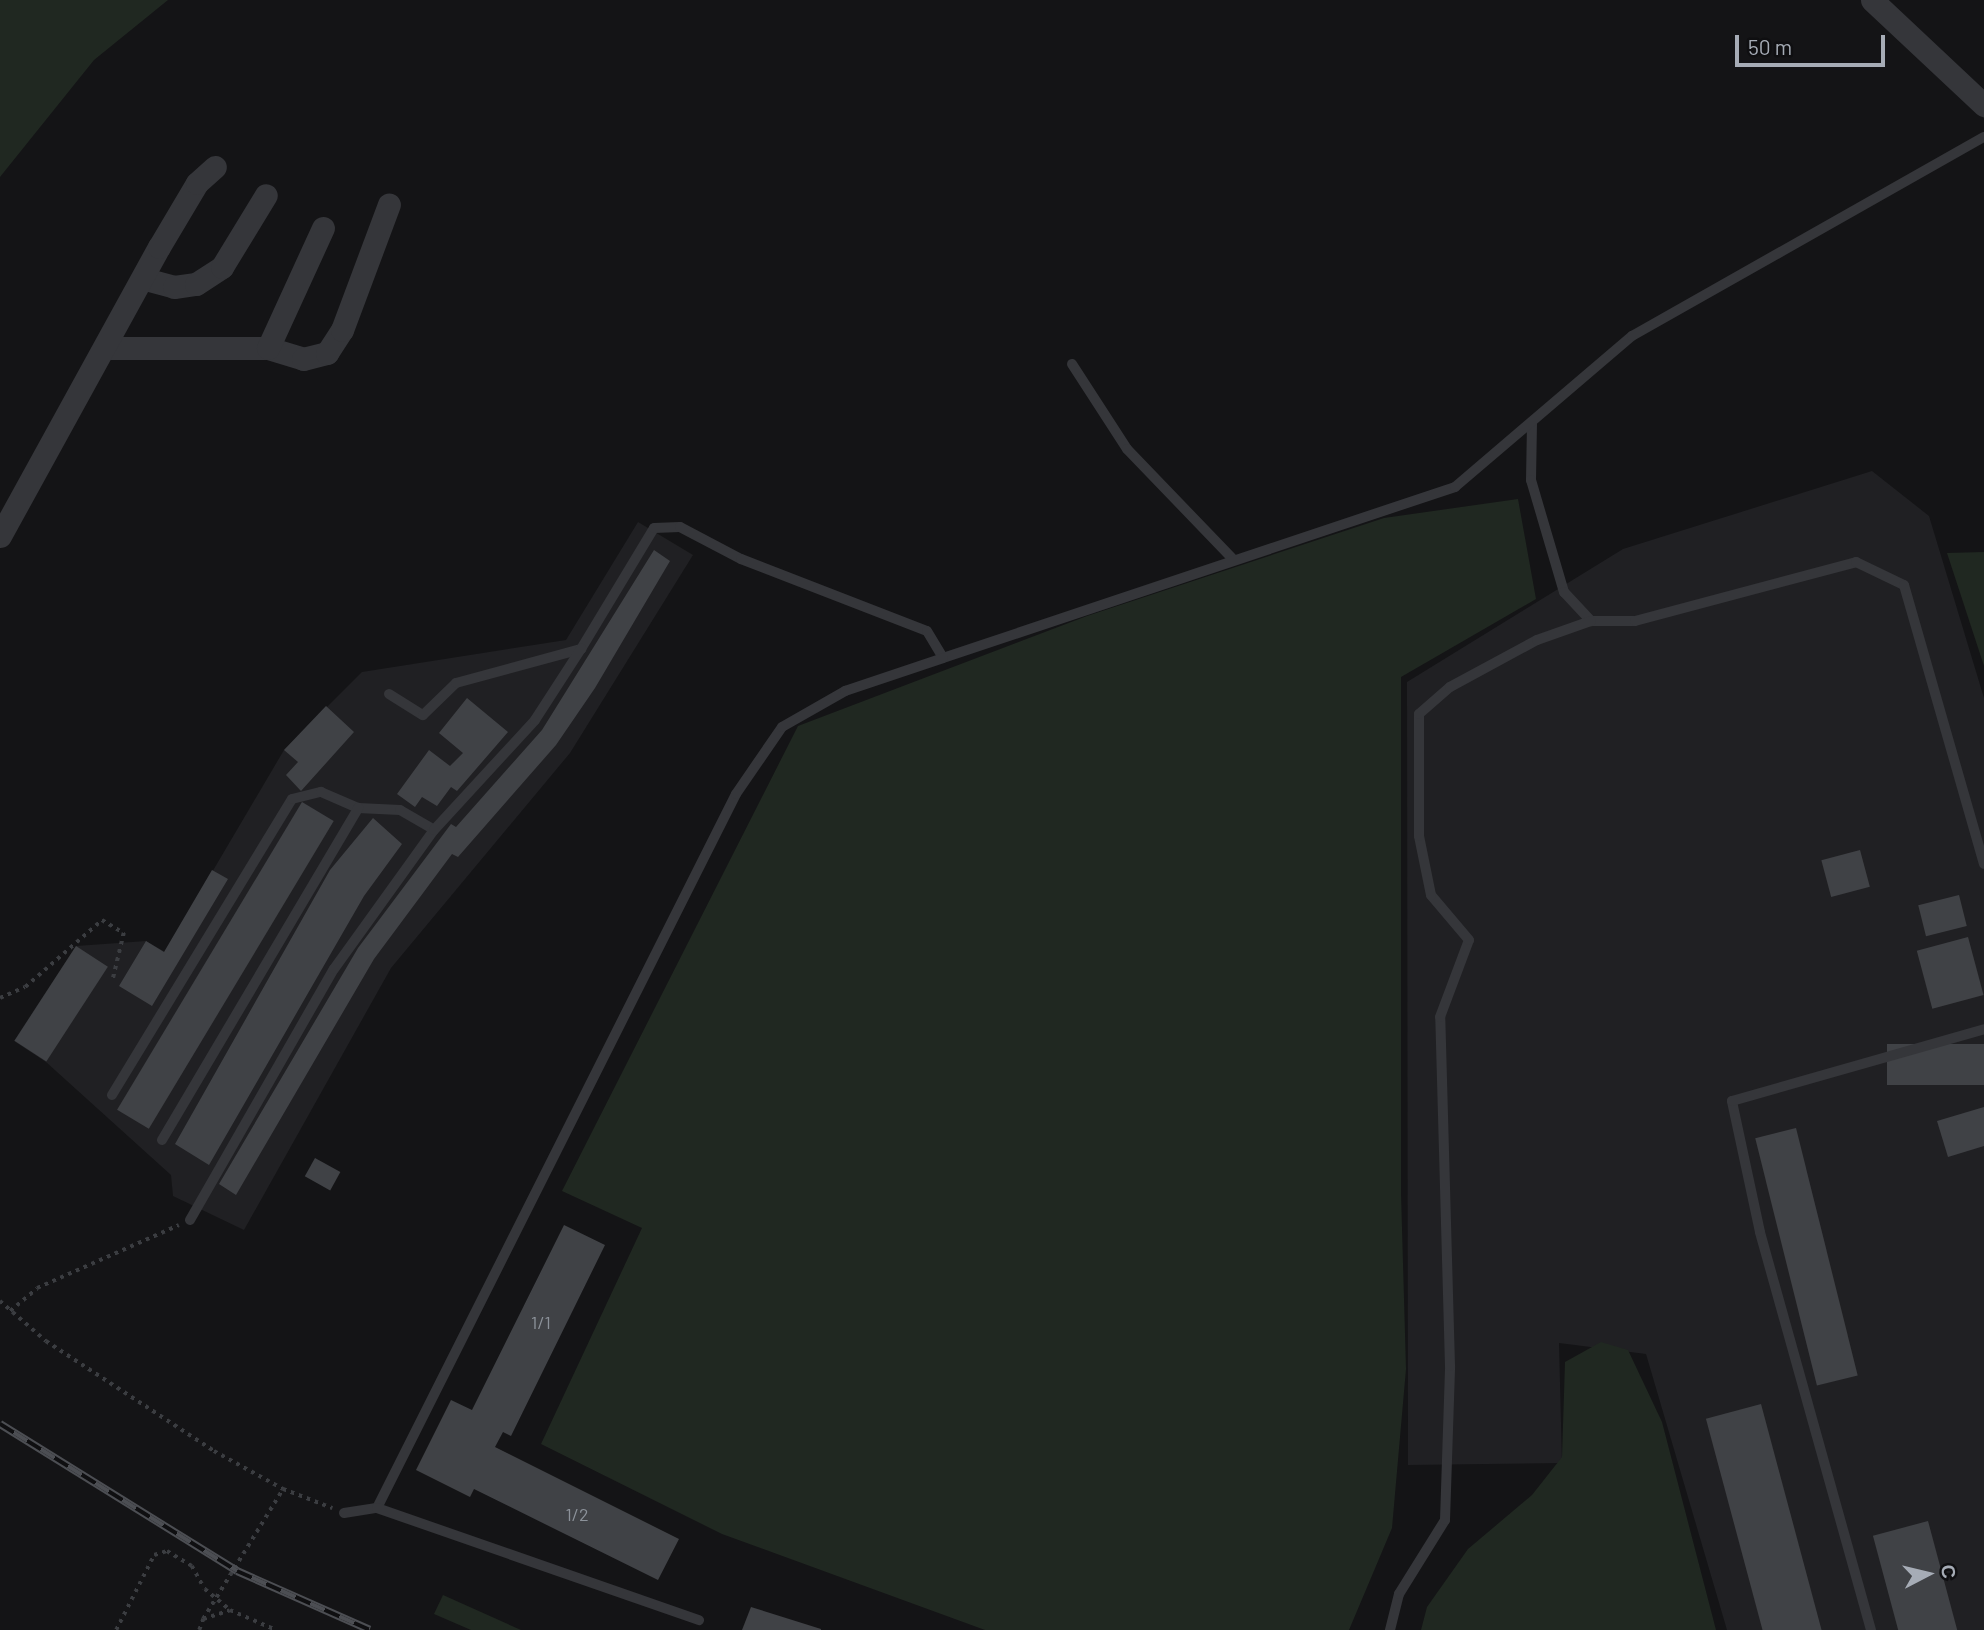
<!DOCTYPE html>
<meta charset="utf-8">
<style>
body{margin:0}
#map{position:relative;width:1984px;height:1630px;overflow:hidden;background:#141416;font-family:Barlow,sans-serif}
div>[style]{position:absolute}
.built>*{inset:0;background:#202023}
.green>*{inset:0;background:#202821}
.building>*{inset:0;background:#404246;transform-origin:0 0}
.path>*{height:3.5px;margin-top:-1.75px;transform-origin:0;background:repeating-linear-gradient(90deg,#3b3d41 0 3.5px,transparent 0 8.5px)}
.service>*{height:10px;margin:-5px;padding:0 5px;transform-origin:5px;border-radius:5px;background:#35363a}
.minor>*{height:23px;margin:-11.5px;padding:0 11.5px;transform-origin:11.5px;border-radius:11.5px;background:#35363a}
.rail>*{height:8px;margin-top:-4px;transform-origin:0;background:repeating-linear-gradient(90deg,#0f0f11 0 16px,#4c4e53 0 32px);box-sizing:border-box;border-block:2px solid #4c4e53}
span{translate:-50% -50%;white-space:nowrap;text-align:center;line-height:1.15;-webkit-text-stroke:5px #0f0f11;paint-order:stroke}
.number-label{font-size:18px;color:#8c929a}
.number-label span{-webkit-text-stroke-width:0}
.north{position:absolute;left:1893px;top:1539px;width:70px;height:70px;-webkit-text-stroke:5px #0f0f11;paint-order:stroke;rotate:83deg;font-size:19px;font-weight:700;line-height:28px;text-align:center;color:#a6acb6}
.north::after{content:'';display:block;margin:auto;width:24px;height:32px;background:#a6acb6;clip-path:polygon(50% 0,100% 100%,50% 72%,0 100%)}
.scale{position:absolute;left:1735px;top:35px;width:150px;height:32px;box-sizing:border-box;border:4px solid #a6acb6;border-top:0;padding-left:9px;font-size:21px;line-height:24px;white-space:nowrap;color:#a6acb6;-webkit-text-stroke:5px #0f0f11;paint-order:stroke}
</style>
<div id="map">
<div class="built">
<i style="clip-path:polygon(1872px 471px,1929px 516px,1984px 698px,1984px 1630px,1727px 1630px,1646px 1354px,1559px 1343px,1562px 1463px,1408px 1465px,1407px 682px,1623px 549px)"></i>
<i style="clip-path:polygon(638px 522px,693px 555px,570px 753px,391px 968px,244px 1230px,173px 1196px,171px 1175px,46px 1062px,14px 1041px,76px 946px,146px 941px,165px 952px,284px 750px,362px 672px,566px 640px)"></i>
</div>
<div class="green">
<i style="clip-path:polygon(0 0,168px 0,94px 60px,0 177px)"></i>
<i style="clip-path:polygon(1518px 499px,1536px 599px,1401px 677px,1401px 1193px,1406px 1369px,1392px 1528px,1349px 1630px,985px 1630px,722px 1534px,541px 1444px,642px 1228px,562px 1191px,798px 726px,1087px 616px,1384px 518px)"></i>
<i style="clip-path:polygon(1984px 552px,1984px 666px,1947px 553px)"></i>
<i style="clip-path:polygon(1601px 1342px,1628px 1350px,1662px 1422px,1716px 1630px,1421px 1630px,1427px 1607px,1468px 1549px,1532px 1495px,1562px 1457px,1565px 1362px)"></i>
<i style="clip-path:polygon(443px 1595px,521px 1630px,471px 1630px,434px 1614px)"></i>
</div>
<div class="building">
<i style="clip-path:polygon(654px 550px,670px 561px,595px 688px,556px 745px,458px 857px,452px 854px,374px 959px,236px 1195px,219px 1184px,358px 948px,451px 824px,456px 827px,542px 730px)"></i>
<i style="clip-path:polygon(467px 698px,508px 732px,457px 791px,451px 787px,437px 806px,422px 797px,415px 807px,397px 794px,429px 750px,450px 766px,463px 753px,439px 733px)"></i>
<i style="clip-path:polygon(326px 706px,354px 732px,301px 791px,286px 775px,298px 762px,284px 750px)"></i>
<i style="left:302px;top:802px;width:37px;height:359px;rotate:31deg"></i>
<i style="clip-path:polygon(373px 818px,402px 844px,364px 896px,209px 1165px,175px 1144px,330px 870px)"></i>
<i style="left:1860px;top:850px;width:38px;height:40px;rotate:75deg"></i>
<i style="clip-path:polygon(212px 870px,228px 879px,152px 1006px,119px 986px,146px 941px,164px 952px)"></i>
<i style="left:1959px;top:895px;width:32px;height:42px;rotate:76deg"></i>
<i style="left:1968px;top:937px;width:60px;height:53px;rotate:75deg"></i>
<i style="left:76px;top:946px;width:38px;height:113px;rotate:33deg"></i>
<i style="left:1984px;top:1044px;width:41px;height:97px;rotate:90deg"></i>
<i style="clip-path:polygon(1984px 1107px,1984px 1146px,1948px 1157px,1937px 1121px)"></i>
<i style="left:1796px;top:1128px;width:255px;height:42px;rotate:76deg"></i>
<i style="left:315px;top:1158px;width:29px;height:21px;rotate:29deg"></i>
<i style="clip-path:polygon(564px 1225px,605px 1245px,511px 1436px,503px 1432px,495px 1447px,679px 1539px,658px 1580px,474px 1489px,470px 1497px,416px 1470px,451px 1400px,472px 1410px)"></i>
<i style="left:1761px;top:1404px;width:234px;height:57px;rotate:75deg"></i>
<i style="left:1928px;top:1521px;width:113px;height:57px;rotate:75deg"></i>
<i style="clip-path:polygon(751px 1607px,821px 1629px,821px 1630px,742px 1630px)"></i>
</div>
<div class="path">
<i style="left:0;top:998px;width:27px;rotate:-24deg"></i>
<i style="left:25px;top:987px;width:102px;rotate:-41deg"></i>
<i style="left:102px;top:920px;width:26px;rotate:31deg"></i>
<i style="left:124px;top:933px;width:47px;rotate:103.4deg"></i>
<i style="left:0;top:1301px;width:61px;rotate:41deg"></i>
<i style="left:46px;top:1341px;width:201px;rotate:33.2deg"></i>
<i style="left:214px;top:1451px;width:79px;rotate:28.8deg"></i>
<i style="left:283px;top:1489px;width:53px;rotate:21.2deg"></i>
<i style="left:10px;top:1311px;width:35px;rotate:-40deg"></i>
<i style="left:37px;top:1288px;width:155px;rotate:-23.9deg"></i>
<i style="left:203px;top:1619px;width:153px;rotate:-58.4deg"></i>
<i style="left:116px;top:1630px;width:84px;rotate:-63.1deg"></i>
<i style="left:154px;top:1555px;width:14px;rotate:-17deg"></i>
<i style="left:167px;top:1551px;width:29px;rotate:31deg"></i>
<i style="left:192px;top:1566px;width:26px;rotate:61deg"></i>
<i style="left:205px;top:1589px;width:33px;rotate:40deg"></i>
<i style="left:199px;top:1630px;width:12px;rotate:-70deg"></i>
<i style="left:203px;top:1619px;width:28px;rotate:-18deg"></i>
<i style="left:230px;top:1610px;width:50px;rotate:23.5deg"></i>
</div>
<div class="service">
<i style="left:1072px;top:364px;width:101px;rotate:57.1deg"></i>
<i style="left:1127px;top:449px;width:153px;rotate:46.1deg"></i>
<i style="left:1532px;top:423px;width:57px;rotate:91deg"></i>
<i style="left:1531px;top:480px;width:117px;rotate:73.6deg"></i>
<i style="left:1564px;top:592px;width:40px;rotate:47deg"></i>
<i style="left:1591px;top:621px;width:44px"></i>
<i style="left:1635px;top:621px;width:229px;rotate:-14.9deg"></i>
<i style="left:1856px;top:562px;width:53px;rotate:25.6deg"></i>
<i style="left:1904px;top:585px;width:290px;rotate:74deg"></i>
<i style="left:389px;top:694px;width:40px;rotate:32deg"></i>
<i style="left:423px;top:715px;width:46px;rotate:-44.1deg"></i>
<i style="left:456px;top:683px;width:130px;rotate:-15.2deg"></i>
<i style="left:581px;top:649px;width:141px;rotate:-58.9deg"></i>
<i style="left:654px;top:528px;width:26px;rotate:-2deg"></i>
<i style="left:680px;top:527px;width:69px;rotate:27.7deg"></i>
<i style="left:741px;top:559px;width:199px;rotate:21.2deg"></i>
<i style="left:927px;top:631px;width:31px;rotate:59deg"></i>
<i style="left:943px;top:658px;width:540px;rotate:-18.47deg"></i>
<i style="left:1455px;top:487px;width:233px;rotate:-40.5deg"></i>
<i style="left:1632px;top:336px;width:404px;rotate:-29.5deg"></i>
<i style="left:112px;top:1095px;width:346px;rotate:-58.7deg"></i>
<i style="left:292px;top:799px;width:30px;rotate:-14deg"></i>
<i style="left:321px;top:792px;width:40px;rotate:23.4deg"></i>
<i style="left:358px;top:808px;width:42px;rotate:2.7deg"></i>
<i style="left:400px;top:810px;width:39px;rotate:30deg"></i>
<i style="left:162px;top:1140px;width:386px;rotate:-59.4deg"></i>
<i style="left:190px;top:1220px;width:289px;rotate:-60.2deg"></i>
<i style="left:334px;top:969px;width:171px;rotate:-54.3deg"></i>
<i style="left:434px;top:830px;width:149px;rotate:-47.4deg"></i>
<i style="left:535px;top:720px;width:85px;rotate:-57.1deg"></i>
<i style="left:377px;top:1508px;width:799px;rotate:-63.31deg"></i>
<i style="left:736px;top:794px;width:81px;rotate:-55.5deg"></i>
<i style="left:782px;top:727px;width:73px;rotate:-29.7deg"></i>
<i style="left:845px;top:691px;width:103px;rotate:-18.6deg"></i>
<i style="left:344px;top:1513px;width:33px;rotate:-9deg"></i>
<i style="left:377px;top:1508px;width:341px;rotate:19.2deg"></i>
<i style="left:1390px;top:1630px;width:37px;rotate:-76deg"></i>
<i style="left:1399px;top:1594px;width:87px;rotate:-58.1deg"></i>
<i style="left:1445px;top:1520px;width:154px;rotate:-88.1deg"></i>
<i style="left:1450px;top:1366px;width:349px;rotate:-91.6deg"></i>
<i style="left:1440px;top:1017px;width:82px;rotate:-69.4deg"></i>
<i style="left:1469px;top:940px;width:59px;rotate:-130.2deg"></i>
<i style="left:1431px;top:895px;width:60px;rotate:-101.5deg"></i>
<i style="left:1419px;top:836px;width:122px;rotate:-90deg"></i>
<i style="left:1419px;top:714px;width:41px;rotate:-41.1deg"></i>
<i style="left:1450px;top:687px;width:99px;rotate:-28.4deg"></i>
<i style="left:1537px;top:640px;width:57px;rotate:-19.4deg"></i>
<i style="left:1871px;top:1630px;width:413px;rotate:-105.6deg"></i>
<i style="left:1760px;top:1232px;width:134px;rotate:-102.1deg"></i>
<i style="left:1732px;top:1101px;width:262px;rotate:-15.9deg"></i>
</div>
<div class="minor">
<i style="left:1872px;top:0;width:154px;rotate:43.2deg"></i>
<i style="left:145px;top:279px;width:30px;rotate:15deg"></i>
<i style="left:174px;top:287px;width:22px;rotate:-8deg"></i>
<i style="left:196px;top:284px;width:31px;rotate:-33deg"></i>
<i style="left:222px;top:267px;width:84px;rotate:-58.6deg"></i>
<i style="left:108px;top:348px;width:160px"></i>
<i style="left:268px;top:348px;width:37px;rotate:17deg"></i>
<i style="left:303px;top:359px;width:25px;rotate:-14deg"></i>
<i style="left:327px;top:353px;width:27px;rotate:-57deg"></i>
<i style="left:342px;top:330px;width:134px;rotate:-69.5deg"></i>
<i style="left:268px;top:348px;width:132px;rotate:-65.4deg"></i>
<i style="left:0;top:536px;width:330px;rotate:-61.2deg"></i>
<i style="left:159px;top:247px;width:74px;rotate:-59.3deg"></i>
<i style="left:197px;top:183px;width:24px;rotate:-42deg"></i>
</div>
<div class="rail">
<i style="left:0;top:1424px;width:279px;rotate:31.8deg"></i>
<i style="left:237px;top:1571px;width:145px;rotate:23.9deg"></i>
</div>
<div class="number-label">
<span style="left:541px;top:1322px">1/1</span>
<span style="left:577px;top:1514px">1/2</span>
</div>
<div class="north">С</div>
<div class="scale">50 m</div>
</div>
